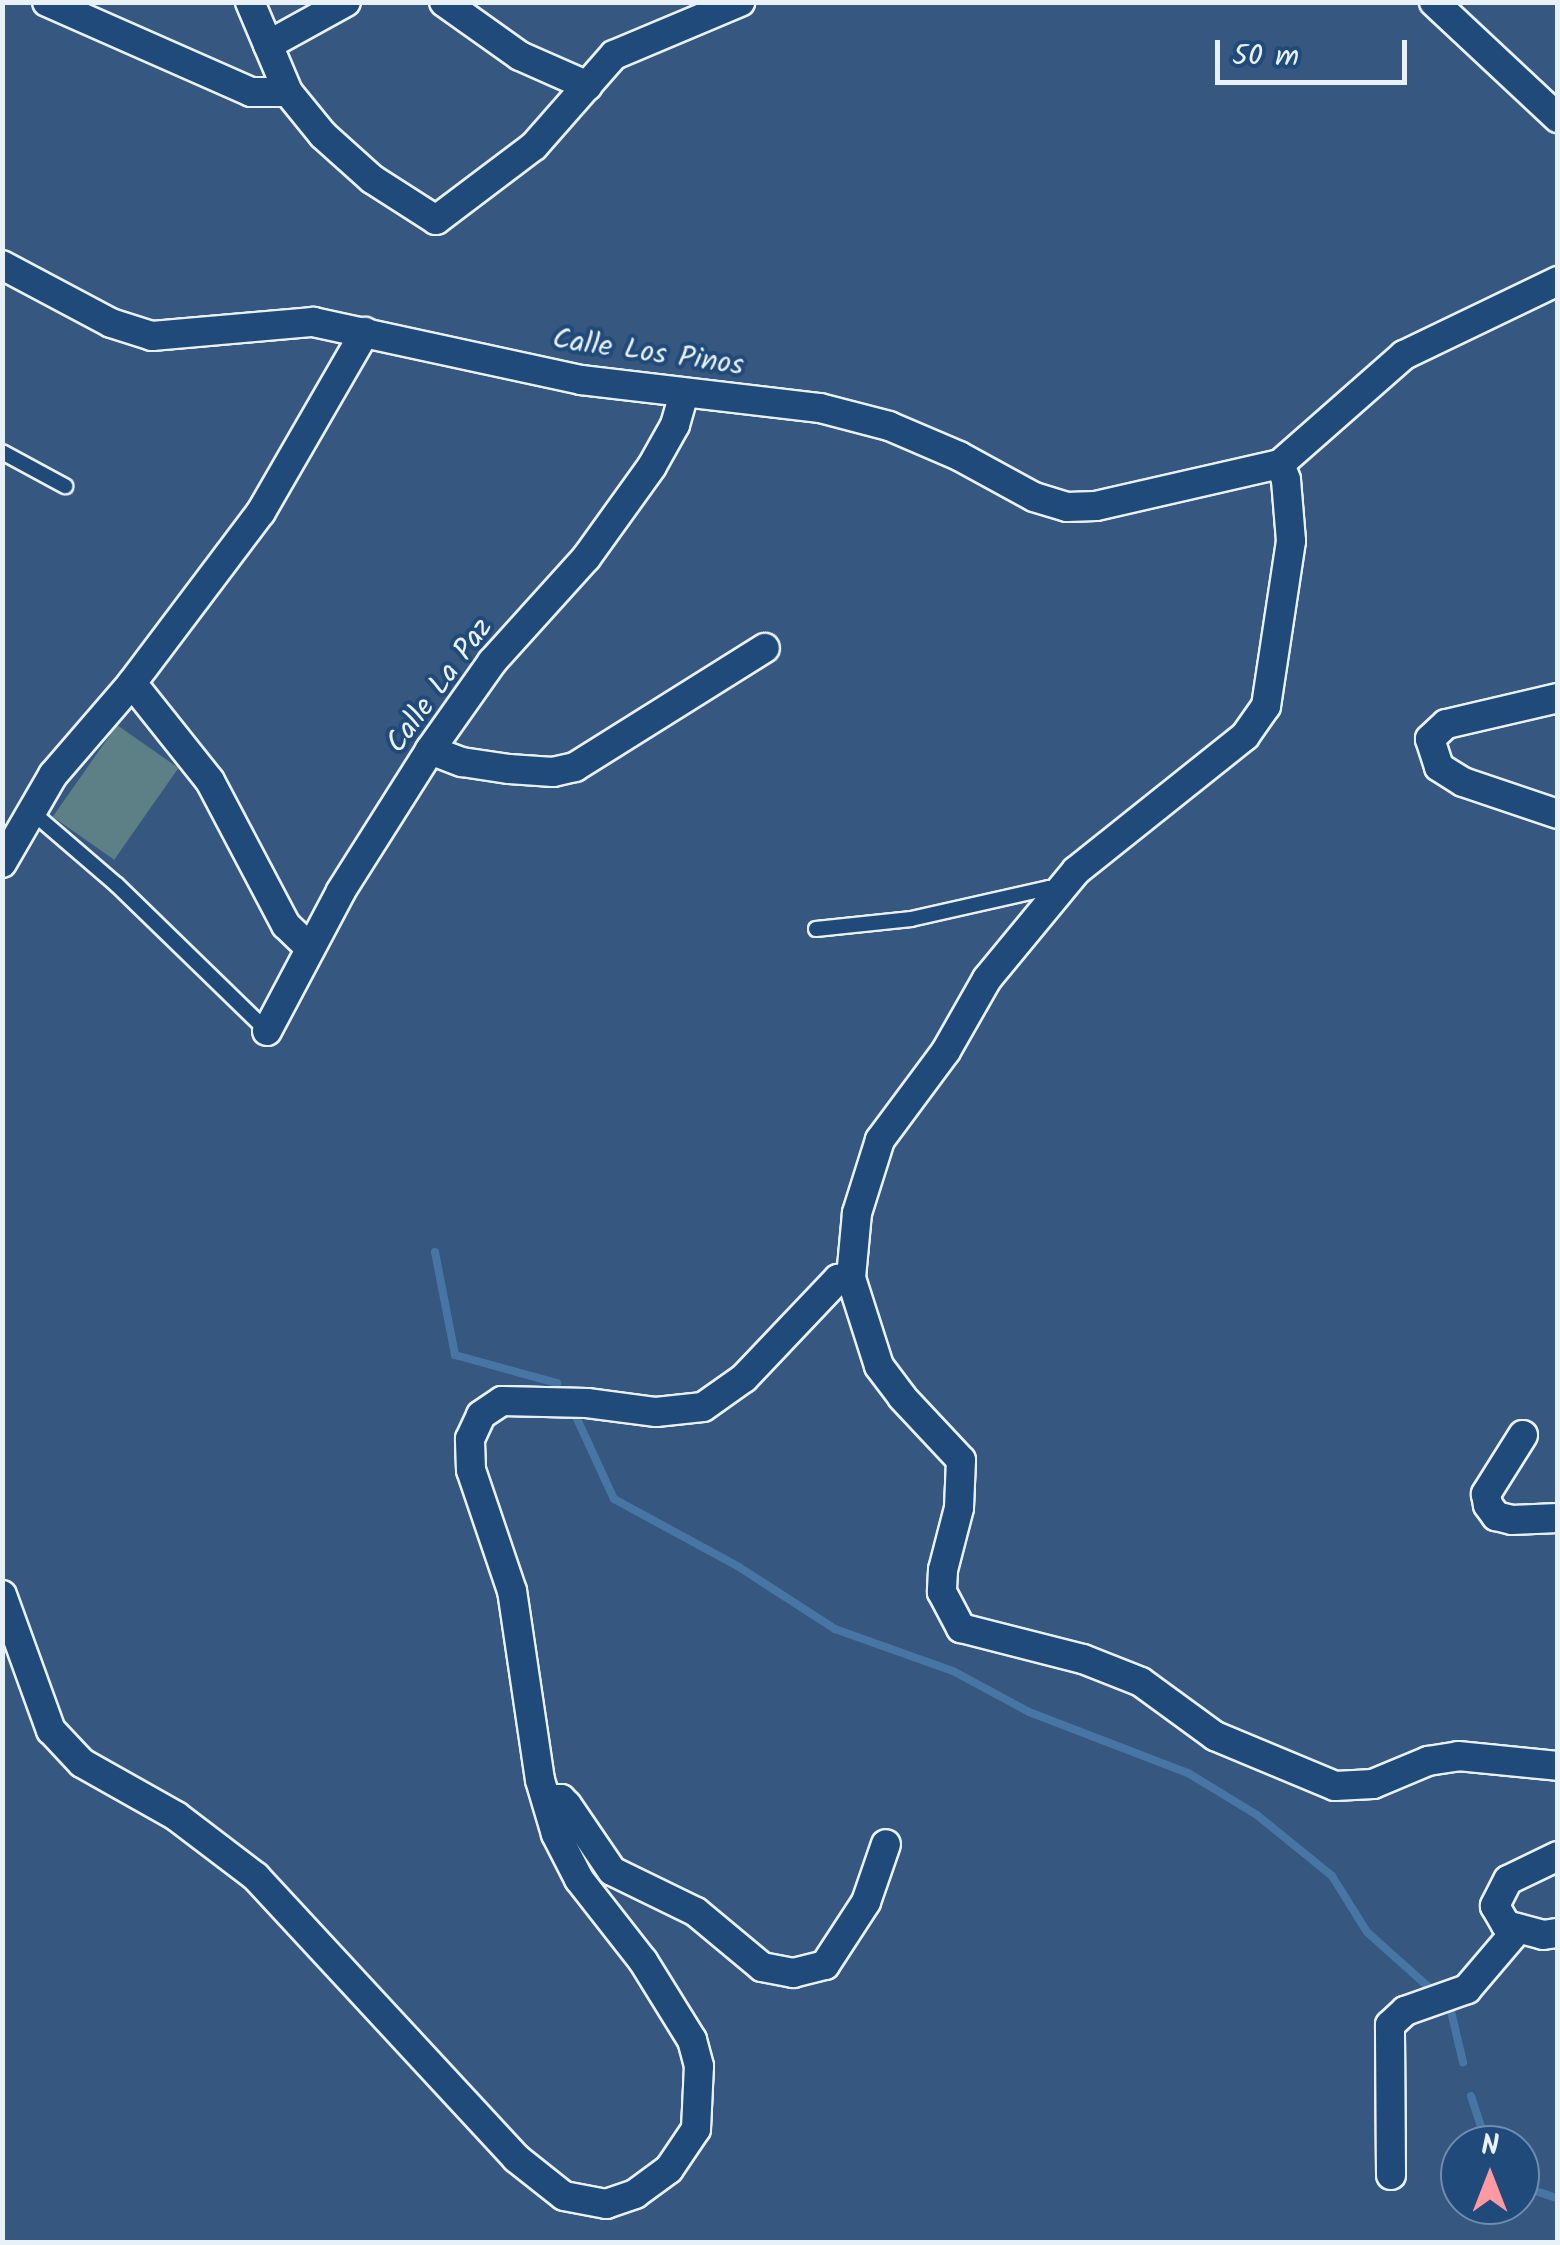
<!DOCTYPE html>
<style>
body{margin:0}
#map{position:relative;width:1560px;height:2245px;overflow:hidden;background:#36577f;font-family:Kalam,sans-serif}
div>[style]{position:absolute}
.green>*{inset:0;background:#5c8086;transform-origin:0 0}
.stream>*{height:8px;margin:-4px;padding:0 4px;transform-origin:4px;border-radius:4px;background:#4876a4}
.roads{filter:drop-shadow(2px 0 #e8f1f8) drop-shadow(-2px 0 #e8f1f8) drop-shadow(0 2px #e8f1f8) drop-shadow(0 -2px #e8f1f8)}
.service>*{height:14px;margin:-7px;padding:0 7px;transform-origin:7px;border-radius:7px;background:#1f4a7a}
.minor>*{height:28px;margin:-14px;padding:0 14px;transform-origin:14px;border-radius:14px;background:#1f4a7a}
span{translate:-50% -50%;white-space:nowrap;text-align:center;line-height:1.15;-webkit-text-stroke:8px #1f4a7a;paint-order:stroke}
.street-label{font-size:30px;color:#e8f1f8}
.frame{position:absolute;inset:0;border:5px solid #e8f1f8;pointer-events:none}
.north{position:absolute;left:1440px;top:2125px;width:100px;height:100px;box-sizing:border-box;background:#1f4a7a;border:2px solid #6f8dac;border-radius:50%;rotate:0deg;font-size:28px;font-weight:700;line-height:40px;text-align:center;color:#e8f1f8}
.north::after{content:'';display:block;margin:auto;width:35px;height:45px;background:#ff9aa2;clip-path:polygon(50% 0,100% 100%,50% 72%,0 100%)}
.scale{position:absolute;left:1215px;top:40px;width:192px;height:45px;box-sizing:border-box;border:5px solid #e8f1f8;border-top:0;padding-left:12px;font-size:30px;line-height:35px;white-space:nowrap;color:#e8f1f8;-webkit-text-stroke:8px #1f4a7a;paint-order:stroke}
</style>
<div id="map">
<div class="green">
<i style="left:117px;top:725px;width:75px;height:112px;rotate:35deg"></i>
</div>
<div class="stream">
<i style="left:435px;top:1252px;width:105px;rotate:79deg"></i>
<i style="left:455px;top:1355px;width:106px;rotate:15.4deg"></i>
<i style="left:573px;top:1410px;width:98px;rotate:65.3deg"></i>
<i style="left:614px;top:1499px;width:142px;rotate:28.5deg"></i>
<i style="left:739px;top:1567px;width:114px;rotate:32.9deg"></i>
<i style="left:835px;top:1629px;width:125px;rotate:19.6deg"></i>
<i style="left:953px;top:1671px;width:86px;rotate:28.3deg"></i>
<i style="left:1029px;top:1712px;width:170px;rotate:21deg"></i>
<i style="left:1188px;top:1773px;width:81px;rotate:31.3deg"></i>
<i style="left:1257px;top:1815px;width:97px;rotate:39.1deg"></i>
<i style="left:1332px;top:1876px;width:66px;rotate:58deg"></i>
<i style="left:1367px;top:1932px;width:90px;rotate:41.8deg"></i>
<i style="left:1444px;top:2002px;width:8px;rotate:40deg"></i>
<i style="left:1450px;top:2007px;width:57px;rotate:76.7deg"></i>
<i style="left:1471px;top:2096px;width:52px;rotate:71.9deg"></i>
<i style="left:1520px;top:2186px;width:40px;rotate:18deg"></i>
</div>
<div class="roads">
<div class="service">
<i style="left:2px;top:452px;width:72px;rotate:28.4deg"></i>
<i style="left:32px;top:812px;width:112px;rotate:40.7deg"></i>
<i style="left:117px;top:885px;width:209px;rotate:44.2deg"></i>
<i style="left:816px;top:929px;width:96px;rotate:-6deg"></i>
<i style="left:911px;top:919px;width:141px;rotate:-12.7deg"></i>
<i style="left:1049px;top:888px;width:11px;rotate:22deg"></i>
</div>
<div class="minor">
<i style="left:47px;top:2px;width:223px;rotate:23.8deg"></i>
<i style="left:251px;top:92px;width:37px"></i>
<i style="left:250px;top:2px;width:98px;rotate:67.1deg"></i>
<i style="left:288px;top:92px;width:55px;rotate:50.9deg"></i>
<i style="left:323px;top:135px;width:66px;rotate:41.9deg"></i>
<i style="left:372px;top:179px;width:76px;rotate:32.6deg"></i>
<i style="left:436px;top:220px;width:123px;rotate:-37.1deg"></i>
<i style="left:534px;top:146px;width:121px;rotate:-48.7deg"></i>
<i style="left:614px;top:55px;width:137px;rotate:-22.8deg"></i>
<i style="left:444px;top:2px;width:93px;rotate:35.4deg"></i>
<i style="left:520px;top:56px;width:74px;rotate:23.8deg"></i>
<i style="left:1434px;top:2px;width:170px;rotate:43.1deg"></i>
<i style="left:268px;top:45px;width:89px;rotate:-28.9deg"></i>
<i style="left:2px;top:265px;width:123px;rotate:28deg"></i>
<i style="left:111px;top:323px;width:43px;rotate:17.6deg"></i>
<i style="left:152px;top:336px;width:162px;rotate:-5deg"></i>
<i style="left:313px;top:322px;width:274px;rotate:12.2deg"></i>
<i style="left:581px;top:380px;width:241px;rotate:6.7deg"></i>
<i style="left:820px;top:408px;width:71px;rotate:14.6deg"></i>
<i style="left:889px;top:426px;width:76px;rotate:23.2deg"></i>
<i style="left:959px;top:456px;width:85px;rotate:28.7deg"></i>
<i style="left:1034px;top:497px;width:34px;rotate:17deg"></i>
<i style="left:1067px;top:507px;width:29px;rotate:-2deg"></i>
<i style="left:1096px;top:506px;width:189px;rotate:-12.9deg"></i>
<i style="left:1280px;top:464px;width:165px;rotate:-41.3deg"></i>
<i style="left:1404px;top:355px;width:171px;rotate:-25.7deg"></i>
<i style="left:1280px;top:464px;width:17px;rotate:69deg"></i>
<i style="left:1286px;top:480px;width:61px;rotate:85.3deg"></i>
<i style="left:1291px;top:541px;width:167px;rotate:98.6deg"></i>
<i style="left:1266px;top:706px;width:37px;rotate:125deg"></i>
<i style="left:1245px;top:736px;width:216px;rotate:141.4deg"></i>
<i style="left:1076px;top:871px;width:140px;rotate:129.5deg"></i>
<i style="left:987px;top:979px;width:83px;rotate:119.7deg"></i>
<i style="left:946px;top:1051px;width:111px;rotate:126.6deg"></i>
<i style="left:880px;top:1140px;width:77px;rotate:107.5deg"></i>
<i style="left:857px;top:1213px;width:65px;rotate:95.3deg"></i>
<i style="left:851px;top:1278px;width:92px;rotate:72.3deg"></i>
<i style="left:879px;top:1366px;width:39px;rotate:53deg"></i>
<i style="left:902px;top:1397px;width:86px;rotate:46.9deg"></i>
<i style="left:961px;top:1460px;width:48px;rotate:92.4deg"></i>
<i style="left:959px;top:1508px;width:64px;rotate:104.5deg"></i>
<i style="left:943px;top:1570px;width:22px;rotate:93deg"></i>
<i style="left:942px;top:1592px;width:41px;rotate:62.2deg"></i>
<i style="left:961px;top:1628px;width:126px;rotate:14.3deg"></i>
<i style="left:1083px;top:1659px;width:62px;rotate:21.6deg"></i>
<i style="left:1141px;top:1682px;width:92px;rotate:36.1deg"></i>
<i style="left:1215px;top:1736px;width:130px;rotate:22.6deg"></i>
<i style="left:1335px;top:1786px;width:38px;rotate:-3deg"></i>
<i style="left:1373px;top:1784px;width:60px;rotate:-22.7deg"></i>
<i style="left:1428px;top:1761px;width:30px;rotate:-9deg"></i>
<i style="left:1458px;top:1756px;width:100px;rotate:5.7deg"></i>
<i style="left:132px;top:683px;width:125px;rotate:51.5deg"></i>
<i style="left:210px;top:781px;width:163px;rotate:62.2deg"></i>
<i style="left:286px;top:925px;width:33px;rotate:44deg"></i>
<i style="left:1558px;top:698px;width:115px;rotate:166.9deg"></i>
<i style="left:1446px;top:724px;width:22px;rotate:137deg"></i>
<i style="left:1430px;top:739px;width:29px;rotate:72deg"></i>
<i style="left:1439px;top:767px;width:28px;rotate:32deg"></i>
<i style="left:1463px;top:782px;width:100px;rotate:18.6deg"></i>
<i style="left:430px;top:750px;width:34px;rotate:21deg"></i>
<i style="left:462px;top:762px;width:48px;rotate:8.5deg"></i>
<i style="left:509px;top:769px;width:44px;rotate:3.9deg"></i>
<i style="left:553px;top:772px;width:23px;rotate:-13deg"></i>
<i style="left:575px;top:767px;width:224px;rotate:-32.1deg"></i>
<i style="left:2px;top:863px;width:102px;rotate:-59.9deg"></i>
<i style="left:53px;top:775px;width:121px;rotate:-49.3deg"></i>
<i style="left:132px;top:683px;width:214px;rotate:-53deg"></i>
<i style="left:261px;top:512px;width:208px;rotate:-60deg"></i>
<i style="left:267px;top:1031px;width:158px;rotate:-62.1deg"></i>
<i style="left:341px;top:891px;width:167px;rotate:-57.7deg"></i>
<i style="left:430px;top:750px;width:108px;rotate:-54.8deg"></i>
<i style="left:492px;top:662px;width:140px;rotate:-47.9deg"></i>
<i style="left:586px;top:558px;width:113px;rotate:-54.3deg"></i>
<i style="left:652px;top:466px;width:47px;rotate:-60.7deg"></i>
<i style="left:675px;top:425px;width:32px;rotate:-74deg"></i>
<i style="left:1523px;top:1435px;width:70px;rotate:122.1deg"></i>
<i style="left:1486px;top:1494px;width:11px;rotate:80deg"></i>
<i style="left:1488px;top:1505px;width:14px;rotate:54deg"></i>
<i style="left:1496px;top:1516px;width:16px;rotate:14deg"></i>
<i style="left:1512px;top:1520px;width:46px;rotate:-2.5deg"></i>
<i style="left:2px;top:1595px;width:144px;rotate:70.1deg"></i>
<i style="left:51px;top:1730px;width:45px;rotate:46.8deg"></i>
<i style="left:82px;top:1763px;width:108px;rotate:29.4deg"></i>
<i style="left:176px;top:1816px;width:101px;rotate:37.3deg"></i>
<i style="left:256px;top:1877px;width:383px;rotate:47.2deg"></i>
<i style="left:516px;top:2158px;width:61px;rotate:38.4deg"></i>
<i style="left:564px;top:2196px;width:43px;rotate:10.8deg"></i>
<i style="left:606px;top:2204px;width:31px;rotate:-19deg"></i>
<i style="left:635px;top:2194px;width:42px;rotate:-36.3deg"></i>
<i style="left:669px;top:2169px;width:48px;rotate:-56deg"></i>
<i style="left:696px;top:2129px;width:63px;rotate:-87.3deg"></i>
<i style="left:699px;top:2066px;width:27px;rotate:-105deg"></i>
<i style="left:692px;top:2040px;width:93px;rotate:-121.8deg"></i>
<i style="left:643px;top:1961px;width:104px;rotate:-128deg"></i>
<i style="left:579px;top:1879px;width:51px;rotate:-117.1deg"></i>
<i style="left:556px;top:1834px;width:56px;rotate:-106.5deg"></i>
<i style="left:540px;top:1780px;width:191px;rotate:-98.4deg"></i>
<i style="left:512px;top:1591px;width:128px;rotate:-108.7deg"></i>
<i style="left:471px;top:1470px;width:31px;rotate:-92deg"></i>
<i style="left:470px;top:1439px;width:26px;rotate:-65deg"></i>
<i style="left:481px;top:1415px;width:25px;rotate:-34deg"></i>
<i style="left:502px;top:1401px;width:85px;rotate:1.3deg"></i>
<i style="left:587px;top:1403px;width:70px;rotate:7.4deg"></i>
<i style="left:656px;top:1412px;width:47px;rotate:-6.1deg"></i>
<i style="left:703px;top:1407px;width:50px;rotate:-35.3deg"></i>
<i style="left:744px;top:1378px;width:137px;rotate:-46.5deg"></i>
<i style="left:838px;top:1279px;width:13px;rotate:-4deg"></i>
<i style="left:547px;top:1799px;width:14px"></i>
<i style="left:561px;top:1799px;width:8px;rotate:45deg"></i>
<i style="left:567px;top:1805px;width:80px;rotate:55.7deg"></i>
<i style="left:612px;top:1871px;width:93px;rotate:26deg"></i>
<i style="left:696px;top:1912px;width:86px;rotate:39.8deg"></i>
<i style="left:762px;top:1967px;width:32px;rotate:11deg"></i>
<i style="left:793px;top:1973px;width:33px;rotate:-14deg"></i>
<i style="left:825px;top:1965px;width:75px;rotate:-56.9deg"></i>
<i style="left:866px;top:1902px;width:61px;rotate:-71deg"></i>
<i style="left:1558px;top:1856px;width:55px;rotate:154.4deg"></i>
<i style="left:1508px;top:1880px;width:29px;rotate:117deg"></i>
<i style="left:1495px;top:1906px;width:22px;rotate:60deg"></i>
<i style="left:1506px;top:1925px;width:38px;rotate:15deg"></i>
<i style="left:1543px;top:1935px;width:15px;rotate:-8deg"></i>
<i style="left:1391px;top:2175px;width:150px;rotate:-90.4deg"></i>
<i style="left:1390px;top:2025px;width:21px;rotate:-43deg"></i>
<i style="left:1405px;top:2011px;width:66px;rotate:-19.5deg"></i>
<i style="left:1467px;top:1989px;width:79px;rotate:-49.6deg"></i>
</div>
</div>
<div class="street-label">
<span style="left:648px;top:353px;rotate:8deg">Calle Los Pinos</span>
<span style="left:440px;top:686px;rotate:-54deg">Calle La Paz</span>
</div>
<div class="frame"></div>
<div class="north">N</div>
<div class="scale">50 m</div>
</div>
